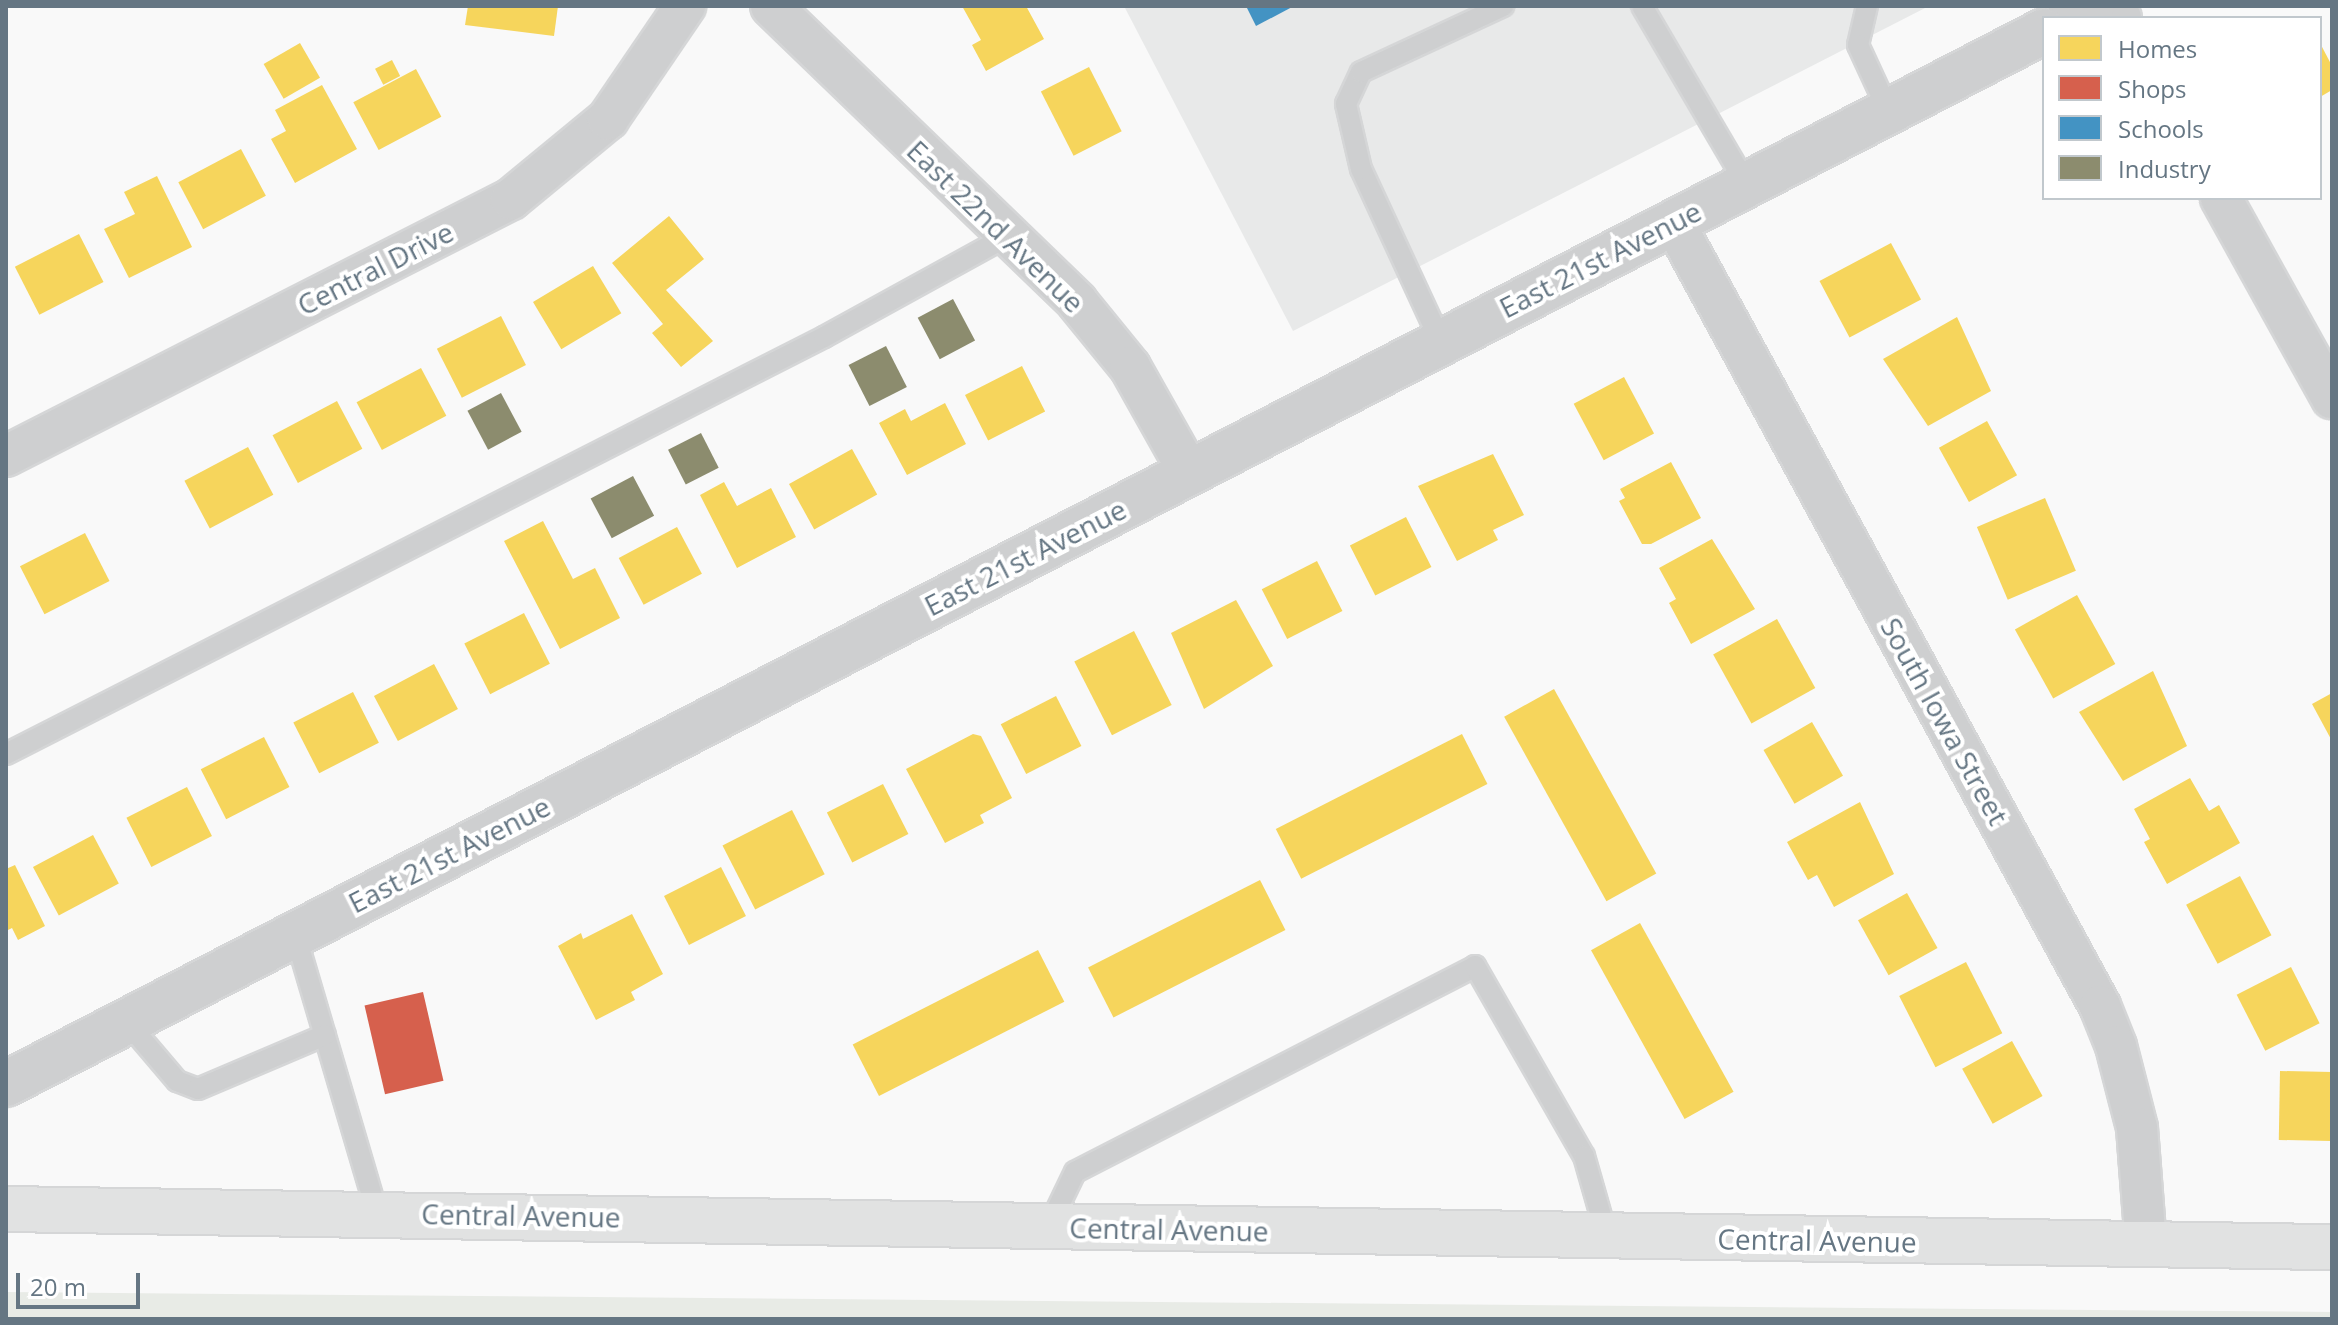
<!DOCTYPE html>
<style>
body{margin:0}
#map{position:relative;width:2338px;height:1325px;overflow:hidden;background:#f9f9f9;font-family:"Open Sans",sans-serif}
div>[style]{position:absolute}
.built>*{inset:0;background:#e8e9e9}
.green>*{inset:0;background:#e8ebe6}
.homes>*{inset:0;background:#f6d55c;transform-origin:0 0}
.shops>*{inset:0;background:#d6604d;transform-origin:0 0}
.schools>*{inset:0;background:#4393c3}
.industry>*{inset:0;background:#8c8c6e;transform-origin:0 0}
.roads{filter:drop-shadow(2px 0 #d5d6d7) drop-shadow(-2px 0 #d5d6d7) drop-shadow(0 2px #d5d6d7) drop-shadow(0 -2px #d5d6d7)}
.service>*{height:20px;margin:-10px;padding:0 10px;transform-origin:10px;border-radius:10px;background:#cecfd0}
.minor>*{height:40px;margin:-20px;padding:0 20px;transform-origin:20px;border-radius:20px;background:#cecfd0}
.tertiary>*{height:44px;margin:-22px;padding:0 22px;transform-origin:22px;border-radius:22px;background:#cecfd0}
.secondary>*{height:44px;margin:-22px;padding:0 22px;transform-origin:22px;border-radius:22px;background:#e1e2e2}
span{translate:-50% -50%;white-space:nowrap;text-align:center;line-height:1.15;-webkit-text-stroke:8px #fff;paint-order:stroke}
.street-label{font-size:28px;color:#657683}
.frame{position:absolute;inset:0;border:8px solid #657683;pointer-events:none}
.legend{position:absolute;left:2042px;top:16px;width:280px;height:184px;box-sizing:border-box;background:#fff;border:2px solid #c1c8cd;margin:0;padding:10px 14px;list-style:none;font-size:24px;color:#657683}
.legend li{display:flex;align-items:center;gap:16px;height:40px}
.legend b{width:40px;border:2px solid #c1c8cd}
.scale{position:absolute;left:16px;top:1273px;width:124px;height:36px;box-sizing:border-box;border:4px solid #657683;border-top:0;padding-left:10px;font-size:24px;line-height:28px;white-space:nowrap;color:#657683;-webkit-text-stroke:6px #fff;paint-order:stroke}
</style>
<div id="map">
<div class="built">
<i style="clip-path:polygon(1124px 6px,1929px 6px,1293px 331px)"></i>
</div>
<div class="green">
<i style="clip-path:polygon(6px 1292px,2332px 1312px,2332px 1319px,6px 1319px)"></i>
</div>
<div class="homes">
<i style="clip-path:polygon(468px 6px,558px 6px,554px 36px,465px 25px)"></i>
<i style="clip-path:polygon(962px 6px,1026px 6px,1044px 39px,986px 71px,972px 45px,981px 40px)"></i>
<i style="left:300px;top:43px;width:40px;height:42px;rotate:60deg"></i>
<i style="clip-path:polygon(2320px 43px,2332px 66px,2332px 90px,2320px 97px)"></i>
<i style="left:392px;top:60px;width:18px;height:19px;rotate:63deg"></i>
<i style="left:1089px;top:67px;width:72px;height:54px;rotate:63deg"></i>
<i style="left:416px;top:69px;width:54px;height:71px;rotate:62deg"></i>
<i style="clip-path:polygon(322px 85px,357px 149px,295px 183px,271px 139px,286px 131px,275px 110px)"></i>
<i style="left:241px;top:149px;width:53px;height:71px;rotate:62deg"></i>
<i style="clip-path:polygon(157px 176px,192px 247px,129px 278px,104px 229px,135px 214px,124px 192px)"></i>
<i style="clip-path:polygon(669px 216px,704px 259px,666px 290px,713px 341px,681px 367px,652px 333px,663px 324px,612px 263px)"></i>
<i style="left:79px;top:234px;width:54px;height:72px;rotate:63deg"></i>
<i style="left:1891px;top:243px;width:64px;height:81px;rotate:62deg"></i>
<i style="left:593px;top:266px;width:55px;height:70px;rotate:59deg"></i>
<i style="left:501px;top:316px;width:55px;height:72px;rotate:63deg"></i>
<i style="clip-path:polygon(1957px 317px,1991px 391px,1928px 426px,1883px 359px)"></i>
<i style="left:1022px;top:366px;width:51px;height:64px;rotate:63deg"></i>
<i style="left:421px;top:368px;width:54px;height:73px;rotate:62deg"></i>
<i style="left:1624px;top:377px;width:64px;height:57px;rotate:62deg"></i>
<i style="left:337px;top:401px;width:54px;height:73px;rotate:62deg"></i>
<i style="clip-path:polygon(945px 403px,966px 444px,907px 475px,879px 423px,905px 409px,911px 421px)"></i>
<i style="left:1987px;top:421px;width:62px;height:55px;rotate:61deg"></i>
<i style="left:248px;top:447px;width:54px;height:72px;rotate:62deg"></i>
<i style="left:852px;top:449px;width:52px;height:72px;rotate:61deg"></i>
<i style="clip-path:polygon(1493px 454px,1524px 515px,1493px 530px,1498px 540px,1457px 561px,1418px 486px)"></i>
<i style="clip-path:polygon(1671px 462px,1701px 518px,1651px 544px,1642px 544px,1619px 501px,1625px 498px,1620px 489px)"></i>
<i style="clip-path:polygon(724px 482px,737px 506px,771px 488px,796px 537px,737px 568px,700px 495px)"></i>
<i style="left:2045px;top:498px;width:79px;height:74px;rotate:67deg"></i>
<i style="left:1406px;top:517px;width:56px;height:63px;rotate:63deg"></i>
<i style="clip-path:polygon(543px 521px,573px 579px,595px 568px,620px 618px,560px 649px,504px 541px)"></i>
<i style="left:677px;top:527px;width:53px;height:66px;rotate:62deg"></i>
<i style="left:85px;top:533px;width:54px;height:73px;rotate:63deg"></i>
<i style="clip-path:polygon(1712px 539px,1755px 609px,1691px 644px,1669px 603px,1676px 599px,1659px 568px)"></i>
<i style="left:1317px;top:561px;width:56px;height:62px;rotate:63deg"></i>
<i style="left:2077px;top:595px;width:79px;height:71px;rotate:61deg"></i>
<i style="clip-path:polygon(1236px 600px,1273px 666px,1204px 709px,1171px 633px)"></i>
<i style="left:524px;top:613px;width:57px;height:67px;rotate:63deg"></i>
<i style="left:1777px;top:619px;width:79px;height:73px;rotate:61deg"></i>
<i style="left:1134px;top:631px;width:83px;height:67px;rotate:63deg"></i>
<i style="left:434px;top:664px;width:51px;height:68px;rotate:62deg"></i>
<i style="clip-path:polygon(2153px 671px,2187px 746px,2123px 781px,2079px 712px)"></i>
<i style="left:1554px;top:689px;width:211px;height:57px;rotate:61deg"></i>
<i style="left:353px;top:692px;width:57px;height:67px;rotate:63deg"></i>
<i style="clip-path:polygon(2332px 693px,2332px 741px,2312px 704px)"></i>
<i style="left:1056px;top:696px;width:56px;height:62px;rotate:63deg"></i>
<i style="left:1812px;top:722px;width:62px;height:56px;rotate:60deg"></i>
<i style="clip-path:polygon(973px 734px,981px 736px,1012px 798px,980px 815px,984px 823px,945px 843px,906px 769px)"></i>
<i style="left:1462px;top:734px;width:56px;height:209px;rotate:63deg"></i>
<i style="left:264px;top:737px;width:56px;height:71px;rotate:63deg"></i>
<i style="clip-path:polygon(2190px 778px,2209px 811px,2219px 805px,2240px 843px,2167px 884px,2144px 842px,2150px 839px,2134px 809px)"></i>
<i style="left:883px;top:784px;width:56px;height:63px;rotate:63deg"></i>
<i style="left:187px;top:787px;width:55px;height:68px;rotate:63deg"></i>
<i style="clip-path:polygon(1860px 802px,1894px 874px,1834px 907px,1817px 875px,1808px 880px,1787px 842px)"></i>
<i style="left:792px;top:810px;width:72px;height:78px;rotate:63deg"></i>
<i style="left:93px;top:835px;width:55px;height:68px;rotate:62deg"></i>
<i style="clip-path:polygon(15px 865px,45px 926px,18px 940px,12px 928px,6px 931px,6px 869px)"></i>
<i style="left:721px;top:867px;width:55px;height:64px;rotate:63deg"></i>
<i style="left:2240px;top:876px;width:67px;height:61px;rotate:62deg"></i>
<i style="left:1260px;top:880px;width:56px;height:193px;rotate:63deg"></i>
<i style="left:1907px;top:893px;width:63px;height:56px;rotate:61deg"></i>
<i style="clip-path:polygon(632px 914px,663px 974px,631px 992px,635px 1000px,596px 1020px,558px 946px,581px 933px,583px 939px)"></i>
<i style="left:1640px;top:923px;width:193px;height:56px;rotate:61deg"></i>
<i style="left:1038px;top:950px;width:58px;height:208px;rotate:63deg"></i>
<i style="left:1966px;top:962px;width:80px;height:75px;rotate:63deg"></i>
<i style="left:2291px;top:967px;width:63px;height:61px;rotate:63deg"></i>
<i style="left:2012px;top:1041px;width:63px;height:57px;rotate:61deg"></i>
<i style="left:2280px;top:1071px;width:52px;height:69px;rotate:1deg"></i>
</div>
<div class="shops">
<i style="left:423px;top:992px;width:91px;height:60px;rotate:77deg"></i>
</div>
<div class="schools">
<i style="clip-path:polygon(1246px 6px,1294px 6px,1256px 26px)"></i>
</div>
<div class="industry">
<i style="left:953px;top:299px;width:47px;height:40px;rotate:62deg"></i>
<i style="left:886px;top:346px;width:46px;height:42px;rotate:63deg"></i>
<i style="left:501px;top:393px;width:44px;height:38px;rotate:62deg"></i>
<i style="left:701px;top:433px;width:39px;height:37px;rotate:63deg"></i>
<i style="left:633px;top:476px;width:45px;height:48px;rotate:62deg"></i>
</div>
<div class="roads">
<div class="service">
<i style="left:1642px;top:6px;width:205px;rotate:59.6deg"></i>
<i style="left:1867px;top:6px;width:40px;rotate:103deg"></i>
<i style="left:1858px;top:45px;width:72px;rotate:65.2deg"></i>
<i style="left:1441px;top:342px;width:191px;rotate:-114.8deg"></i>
<i style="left:1361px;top:169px;width:67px;rotate:-103deg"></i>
<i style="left:1346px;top:104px;width:35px;rotate:-65deg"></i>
<i style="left:1361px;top:72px;width:157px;rotate:-24.9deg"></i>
<i style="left:6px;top:754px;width:918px;rotate:-27.01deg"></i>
<i style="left:824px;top:337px;width:210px;rotate:-28.8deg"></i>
<i style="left:295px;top:934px;width:290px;rotate:73.6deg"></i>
<i style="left:126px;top:1021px;width:79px;rotate:49.6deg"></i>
<i style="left:177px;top:1081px;width:22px;rotate:21deg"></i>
<i style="left:198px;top:1089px;width:138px;rotate:-23deg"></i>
<i style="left:1049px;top:1226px;width:60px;rotate:-64.3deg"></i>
<i style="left:1075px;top:1172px;width:450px;rotate:-27.2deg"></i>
<i style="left:1475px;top:966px;width:219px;rotate:60.2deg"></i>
<i style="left:1584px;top:1156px;width:84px;rotate:74.1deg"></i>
</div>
<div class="minor">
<i style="left:771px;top:6px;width:426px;rotate:44deg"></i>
<i style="left:1077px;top:302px;width:84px;rotate:50.8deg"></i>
<i style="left:1130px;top:367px;width:120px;rotate:60.7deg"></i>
<i style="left:2114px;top:6px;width:14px;rotate:60deg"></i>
<i style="left:2221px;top:198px;width:229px;rotate:61deg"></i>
<i style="left:1673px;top:221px;width:894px;rotate:61.46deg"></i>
<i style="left:2100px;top:1006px;width:43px;rotate:68.2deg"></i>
<i style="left:2116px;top:1046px;width:85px;rotate:75.6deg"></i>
<i style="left:2137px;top:1128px;width:117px;rotate:85.6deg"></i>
<i style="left:6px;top:456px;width:567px;rotate:-26.97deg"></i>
<i style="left:511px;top:199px;width:126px;rotate:-39.5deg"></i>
<i style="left:608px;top:119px;width:137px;rotate:-55.7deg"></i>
</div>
<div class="tertiary">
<i style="left:2069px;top:18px;width:26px;rotate:-28deg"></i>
<i style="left:6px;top:1084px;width:2294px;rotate:-27.32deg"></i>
</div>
<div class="secondary">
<i style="left:6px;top:1209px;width:2326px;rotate:0.94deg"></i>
</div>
</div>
<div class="street-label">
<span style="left:996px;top:226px;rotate:44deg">East 22nd Avenue</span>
<span style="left:1600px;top:259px;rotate:-27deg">East 21st Avenue</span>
<span style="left:375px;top:268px;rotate:-27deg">Central Drive</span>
<span style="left:1025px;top:557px;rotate:-27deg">East 21st Avenue</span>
<span style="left:1945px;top:721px;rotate:61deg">South Iowa Street</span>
<span style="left:449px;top:854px;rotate:-27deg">East 21st Avenue</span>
<span style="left:521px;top:1215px;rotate:1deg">Central Avenue</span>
<span style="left:1169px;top:1229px;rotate:1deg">Central Avenue</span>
<span style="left:1817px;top:1240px;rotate:1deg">Central Avenue</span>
</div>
<div class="frame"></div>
<ul class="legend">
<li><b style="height:22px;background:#f6d55c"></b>Homes</li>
<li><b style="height:22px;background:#d6604d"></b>Shops</li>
<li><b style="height:22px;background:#4393c3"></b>Schools</li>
<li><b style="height:22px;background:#8c8c6e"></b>Industry</li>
</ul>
<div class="scale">20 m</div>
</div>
